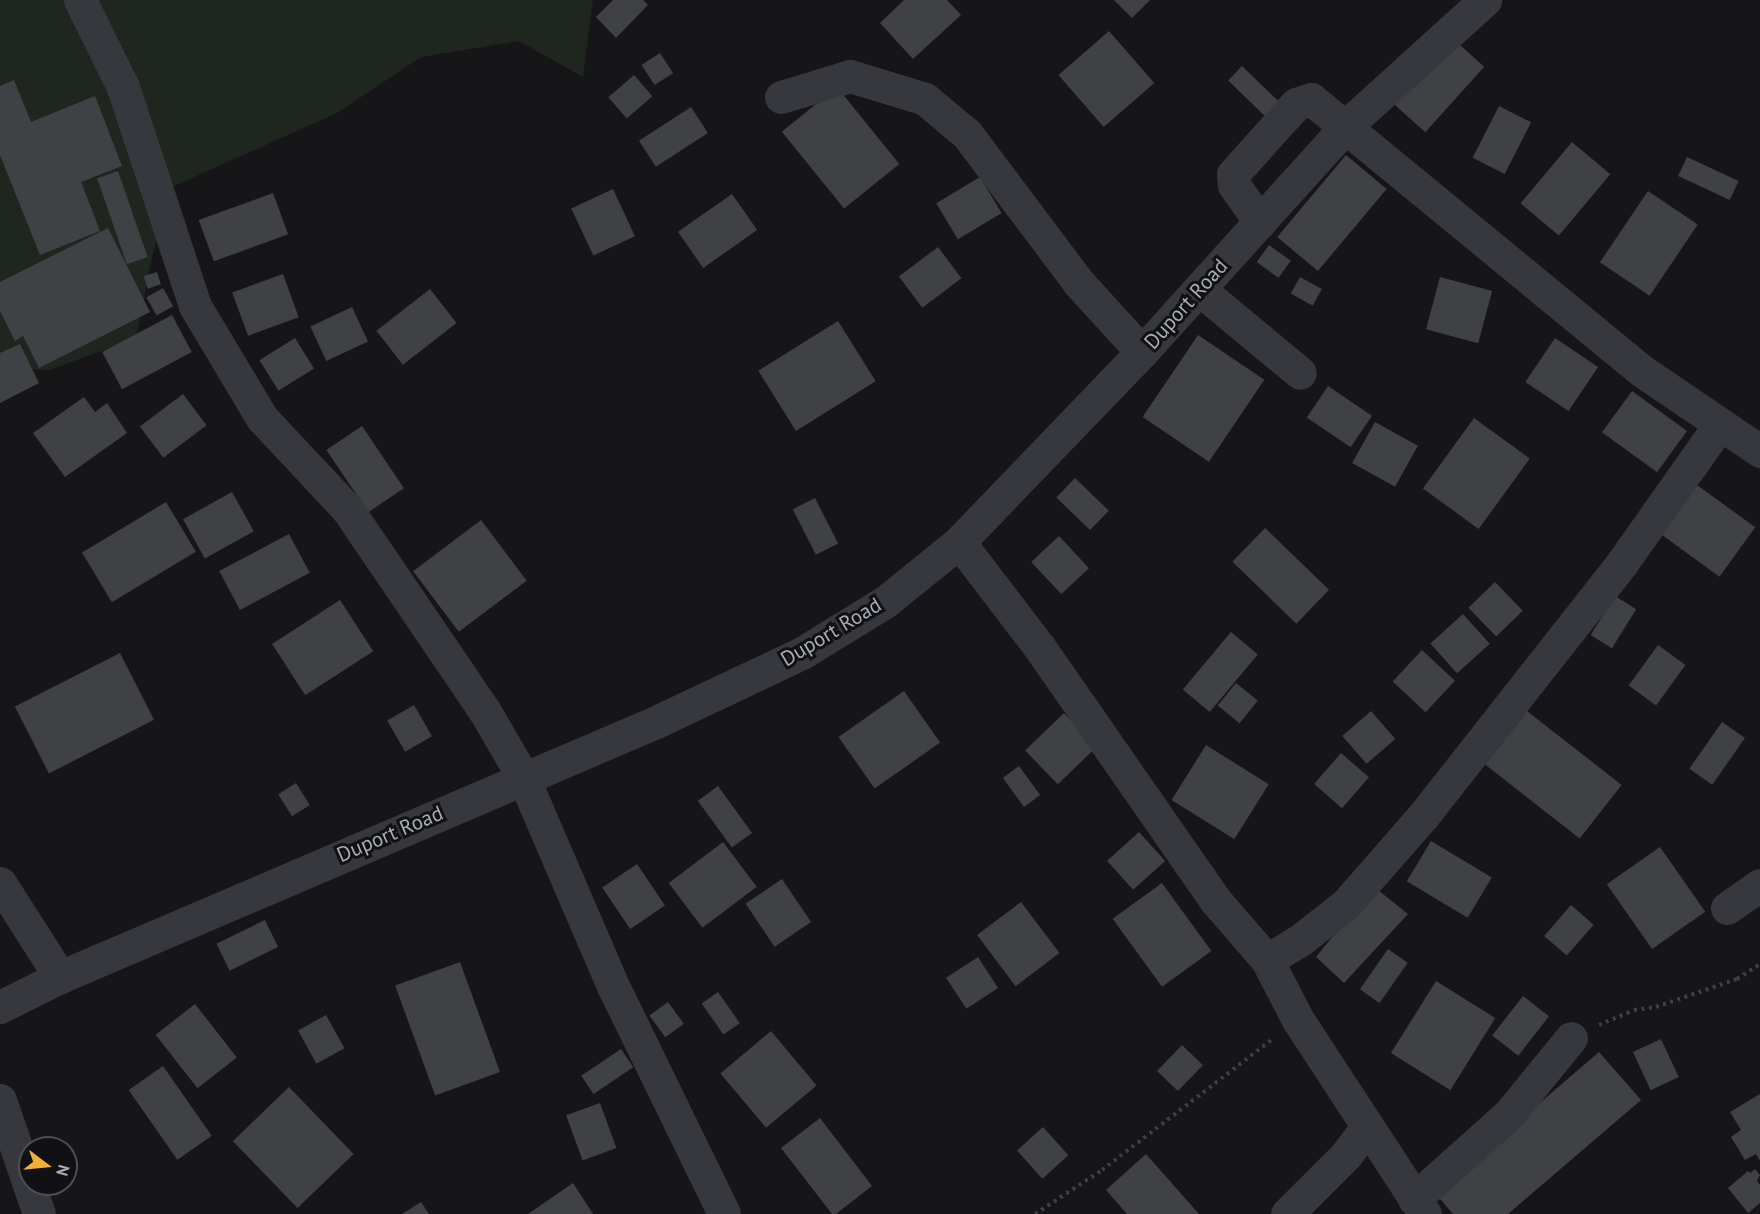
<!DOCTYPE html>
<style>
body{margin:0}
#map{position:relative;width:1760px;height:1214px;overflow:hidden;background:#161618;font-family:"PT Sans",sans-serif}
div>[style]{position:absolute}
.green>*{inset:0;background:#1e261f}
.building>*{inset:0;background:#404145;transform-origin:0 0}
.path>*{height:4px;margin-top:-2px;transform-origin:0;background:repeating-linear-gradient(90deg,#3d3f44 0 3px,transparent 0 7.5px)}
.minor>*{height:33px;margin:-16.5px;padding:0 16.5px;transform-origin:16.5px;border-radius:16.5px;background:#37383d}
span{translate:-50% -50%;white-space:nowrap;text-align:center;line-height:1.15;-webkit-text-stroke:6px #111113;paint-order:stroke}
.street-label{font-size:21px;color:#a8adb8}
.north{position:absolute;left:18px;top:1136px;width:60px;height:60px;box-sizing:border-box;background:#111113;border:2px solid #4d4f55;border-radius:50%;rotate:106deg;font-size:16px;font-weight:700;line-height:24px;text-align:center;color:#a8adb8}
.north::after{content:'';display:block;margin:auto;width:21px;height:27px;background:#f2b134;clip-path:polygon(50% 0,100% 100%,50% 72%,0 100%)}
</style>
<div id="map">
<div class="green">
<i style="clip-path:polygon(0 0,593px 0,583px 77px,519px 41px,421px 57px,337px 113px,172px 187px,152px 257px,136px 338px,50px 370px,0 368px)"></i>
</div>
<div class="building">
<i style="clip-path:polygon(613px 0,643px 0,648px 5px,616px 38px,596px 17px)"></i>
<i style="clip-path:polygon(904px 0,947px 0,961px 15px,913px 59px,880px 23px)"></i>
<i style="clip-path:polygon(1114px 0,1150px 0,1132px 18px)"></i>
<i style="left:1109px;top:31px;width:69px;height:67px;rotate:49deg"></i>
<i style="left:1450px;top:36px;width:46px;height:88px;rotate:42deg"></i>
<i style="left:660px;top:53px;width:24px;height:22px;rotate:57deg"></i>
<i style="left:1242px;top:66px;width:54px;height:20px;rotate:44deg"></i>
<i style="left:634px;top:75px;width:28px;height:34px;rotate:49deg"></i>
<i style="clip-path:polygon(14px 80px,31px 122px,95px 96px,122px 166px,81px 182px,100px 231px,40px 255px,0 155px,0 86px)"></i>
<i style="left:837px;top:87px;width:99px;height:71px;rotate:51deg"></i>
<i style="left:1499px;top:106px;width:36px;height:58px;rotate:27deg"></i>
<i style="left:691px;top:107px;width:31px;height:62px;rotate:57deg"></i>
<i style="left:1572px;top:142px;width:50px;height:80px;rotate:40deg"></i>
<i style="left:1346px;top:155px;width:53px;height:107px;rotate:40deg"></i>
<i style="left:1687px;top:157px;width:57px;height:21px;rotate:25deg"></i>
<i style="left:118px;top:171px;width:91px;height:22px;rotate:71deg"></i>
<i style="left:980px;top:177px;width:42px;height:51px;rotate:59deg"></i>
<i style="left:613px;top:189px;width:52px;height:46px;rotate:65deg"></i>
<i style="left:1648px;top:191px;width:60px;height:86px;rotate:34deg"></i>
<i style="left:273px;top:193px;width:44px;height:79px;rotate:70deg"></i>
<i style="left:732px;top:194px;width:44px;height:66px;rotate:55deg"></i>
<i style="clip-path:polygon(108px 228px,150px 312px,39px 368px,23px 336px,15px 341px,0 311px,0 282px)"></i>
<i style="left:1269px;top:245px;width:27px;height:21px;rotate:36deg"></i>
<i style="left:938px;top:247px;width:39px;height:49px;rotate:53deg"></i>
<i style="left:157px;top:272px;width:13px;height:14px;rotate:72deg"></i>
<i style="left:283px;top:274px;width:46px;height:54px;rotate:70deg"></i>
<i style="left:1300px;top:277px;width:25px;height:19px;rotate:29deg"></i>
<i style="left:1440px;top:277px;width:54px;height:54px;rotate:15deg"></i>
<i style="left:163px;top:288px;width:21px;height:19px;rotate:61deg"></i>
<i style="left:430px;top:289px;width:43px;height:68px;rotate:52deg"></i>
<i style="left:352px;top:307px;width:38px;height:46px;rotate:65deg"></i>
<i style="left:172px;top:315px;width:42px;height:79px;rotate:62deg"></i>
<i style="left:838px;top:321px;width:71px;height:94px;rotate:58deg"></i>
<i style="left:1198px;top:335px;width:80px;height:99px;rotate:34deg"></i>
<i style="left:295px;top:338px;width:36px;height:42px;rotate:58deg"></i>
<i style="left:1555px;top:338px;width:52px;height:53px;rotate:34deg"></i>
<i style="clip-path:polygon(20px 344px,39px 383px,0 403px,0 353px)"></i>
<i style="left:1328px;top:386px;width:53px;height:38px;rotate:34deg"></i>
<i style="left:1632px;top:391px;width:68px;height:51px;rotate:36deg"></i>
<i style="left:183px;top:394px;width:39px;height:54px;rotate:53deg"></i>
<i style="clip-path:polygon(84px 397px,95px 412px,107px 403px,127px 433px,65px 477px,33px 433px)"></i>
<i style="left:1474px;top:418px;width:69px;height:87px;rotate:36deg"></i>
<i style="left:1375px;top:422px;width:49px;height:47px;rotate:29deg"></i>
<i style="left:362px;top:426px;width:75px;height:43px;rotate:56deg"></i>
<i style="left:1075px;top:478px;width:47px;height:27px;rotate:44deg"></i>
<i style="left:1697px;top:485px;width:72px;height:61px;rotate:36deg"></i>
<i style="left:232px;top:492px;width:45px;height:56px;rotate:61deg"></i>
<i style="left:815px;top:498px;width:51px;height:25px;rotate:63deg"></i>
<i style="left:166px;top:502px;width:58px;height:98px;rotate:59deg"></i>
<i style="left:481px;top:520px;width:76px;height:85px;rotate:53deg"></i>
<i style="left:1265px;top:528px;width:89px;height:47px;rotate:44deg"></i>
<i style="left:289px;top:534px;width:44px;height:79px;rotate:62deg"></i>
<i style="left:1059px;top:536px;width:44px;height:38px;rotate:47deg"></i>
<i style="left:1495px;top:582px;width:40px;height:37px;rotate:46deg"></i>
<i style="left:1615px;top:596px;width:25px;height:46px;rotate:32deg"></i>
<i style="left:340px;top:600px;width:61px;height:81px;rotate:57deg"></i>
<i style="left:1463px;top:614px;width:40px;height:44px;rotate:48deg"></i>
<i style="left:1231px;top:632px;width:35px;height:75px;rotate:40deg"></i>
<i style="left:1658px;top:645px;width:34px;height:50px;rotate:36deg"></i>
<i style="left:1422px;top:650px;width:45px;height:43px;rotate:43deg"></i>
<i style="left:120px;top:653px;width:75px;height:118px;rotate:63deg"></i>
<i style="left:1236px;top:683px;width:28px;height:29px;rotate:39deg"></i>
<i style="left:904px;top:691px;width:63px;height:80px;rotate:55deg"></i>
<i style="left:414px;top:705px;width:36px;height:31px;rotate:60deg"></i>
<i style="left:1371px;top:711px;width:37px;height:38px;rotate:49deg"></i>
<i style="left:1527px;top:711px;width:120px;height:68px;rotate:38deg"></i>
<i style="left:1064px;top:713px;width:47px;height:54px;rotate:46deg"></i>
<i style="left:1722px;top:722px;width:28px;height:57px;rotate:35deg"></i>
<i style="left:1206px;top:745px;width:74px;height:65px;rotate:32deg"></i>
<i style="left:1341px;top:753px;width:37px;height:41px;rotate:41deg"></i>
<i style="left:1019px;top:766px;width:36px;height:20px;rotate:54deg"></i>
<i style="left:296px;top:783px;width:26px;height:21px;rotate:58deg"></i>
<i style="left:718px;top:786px;width:58px;height:25px;rotate:54deg"></i>
<i style="left:1139px;top:832px;width:39px;height:43px;rotate:48deg"></i>
<i style="left:1431px;top:841px;width:71px;height:47px;rotate:31deg"></i>
<i style="left:723px;top:842px;width:56px;height:68px;rotate:53deg"></i>
<i style="left:1660px;top:847px;width:79px;height:65px;rotate:55deg"></i>
<i style="left:637px;top:864px;width:50px;height:42px;rotate:56deg"></i>
<i style="left:782px;top:879px;width:52px;height:44px;rotate:56deg"></i>
<i style="left:1162px;top:883px;width:84px;height:61px;rotate:54deg"></i>
<i style="clip-path:polygon(1373px 886px,1408px 914px,1344px 983px,1316px 957px)"></i>
<i style="left:1021px;top:902px;width:64px;height:55px;rotate:53deg"></i>
<i style="left:1571px;top:905px;width:30px;height:41px;rotate:41deg"></i>
<i style="left:265px;top:920px;width:30px;height:54px;rotate:64deg"></i>
<i style="left:1388px;top:949px;width:24px;height:49px;rotate:35deg"></i>
<i style="left:978px;top:957px;width:37px;height:38px;rotate:57deg"></i>
<i style="left:460px;top:962px;width:117px;height:69px;rotate:70deg"></i>
<i style="left:1436px;top:981px;width:70px;height:85px;rotate:32deg"></i>
<i style="left:718px;top:992px;width:38px;height:20px;rotate:55deg"></i>
<i style="left:1523px;top:996px;width:33px;height:50px;rotate:38deg"></i>
<i style="left:668px;top:1002px;width:27px;height:23px;rotate:54deg"></i>
<i style="left:195px;top:1004px;width:68px;height:50px;rotate:52deg"></i>
<i style="left:326px;top:1015px;width:38px;height:32px;rotate:61deg"></i>
<i style="left:771px;top:1031px;width:71px;height:66px;rotate:50deg"></i>
<i style="left:1661px;top:1039px;width:42px;height:31px;rotate:65deg"></i>
<i style="left:1182px;top:1045px;width:29px;height:36px;rotate:44deg"></i>
<i style="left:621px;top:1049px;width:22px;height:48px;rotate:56deg"></i>
<i style="clip-path:polygon(1599px 1052px,1641px 1100px,1508px 1214px,1453px 1214px,1435px 1193px)"></i>
<i style="left:163px;top:1066px;width:85px;height:42px;rotate:55deg"></i>
<i style="left:289px;top:1087px;width:93px;height:78px;rotate:46deg"></i>
<i style="clip-path:polygon(1760px 1094px,1760px 1161px,1756px 1154px,1745px 1160px,1731px 1137px,1741px 1130px,1730px 1112px)"></i>
<i style="left:600px;top:1103px;width:48px;height:36px;rotate:70deg"></i>
<i style="clip-path:polygon(820px 1118px,872px 1186px,836px 1214px,832px 1214px,781px 1148px)"></i>
<i style="left:1043px;top:1127px;width:38px;height:35px;rotate:48deg"></i>
<i style="clip-path:polygon(1146px 1154px,1199px 1214px,1127px 1214px,1106px 1190px)"></i>
<i style="clip-path:polygon(1755px 1169px,1760px 1175px,1757px 1181px,1760px 1185px,1760px 1203px,1748px 1213px,1728px 1188px,1748px 1171px,1750px 1173px)"></i>
<i style="clip-path:polygon(573px 1183px,593px 1214px,528px 1214px)"></i>
<i style="clip-path:polygon(421px 1202px,429px 1214px,402px 1214px)"></i>
</div>
<div class="path">
<i style="left:1599px;top:1025px;width:38px;rotate:-23deg"></i>
<i style="left:1634px;top:1010px;width:22px;rotate:-8deg"></i>
<i style="left:1656px;top:1007px;width:86px;rotate:-19.1deg"></i>
<i style="left:1737px;top:979px;width:27px;rotate:-33deg"></i>
<i style="left:1035px;top:1214px;width:80px;rotate:-33.3deg"></i>
<i style="left:1102px;top:1170px;width:217px;rotate:-37.5deg"></i>
</div>
<div class="minor">
<i style="left:80px;top:0;width:97px;rotate:63.7deg"></i>
<i style="left:123px;top:87px;width:231px;rotate:71.8deg"></i>
<i style="left:195px;top:306px;width:131px;rotate:59.1deg"></i>
<i style="left:262px;top:418px;width:126px;rotate:46.9deg"></i>
<i style="left:348px;top:510px;width:242px;rotate:55.8deg"></i>
<i style="left:484px;top:710px;width:78px;rotate:59.8deg"></i>
<i style="left:523px;top:777px;width:230px;rotate:66.7deg"></i>
<i style="left:614px;top:988px;width:251px;rotate:64deg"></i>
<i style="left:781px;top:97px;width:72px;rotate:-16.9deg"></i>
<i style="left:850px;top:76px;width:78px;rotate:17deg"></i>
<i style="left:925px;top:99px;width:55px;rotate:39.8deg"></i>
<i style="left:967px;top:134px;width:185px;rotate:53.1deg"></i>
<i style="left:1078px;top:282px;width:95px;rotate:47.6deg"></i>
<i style="left:1260px;top:222px;width:45px;rotate:-125.1deg"></i>
<i style="left:1234px;top:185px;width:11px;rotate:-95deg"></i>
<i style="left:1233px;top:174px;width:94px;rotate:-48deg"></i>
<i style="left:1296px;top:104px;width:16px;rotate:-18deg"></i>
<i style="left:1311px;top:99px;width:428px;rotate:39.4deg"></i>
<i style="left:1642px;top:371px;width:143px;rotate:34.1deg"></i>
<i style="left:1199px;top:289px;width:131px;rotate:39.7deg"></i>
<i style="left:959px;top:542px;width:133px;rotate:52.6deg"></i>
<i style="left:1040px;top:648px;width:307px;rotate:55.2deg"></i>
<i style="left:1215px;top:900px;width:79px;rotate:49.1deg"></i>
<i style="left:1267px;top:960px;width:68px;rotate:62.7deg"></i>
<i style="left:1298px;top:1020px;width:232px;rotate:56.8deg"></i>
<i style="left:0;top:883px;width:112px;rotate:57.4deg"></i>
<i style="left:1727px;top:908px;width:40px;rotate:-34.9deg"></i>
<i style="left:1267px;top:960px;width:37px;rotate:-31deg"></i>
<i style="left:1299px;top:941px;width:60px;rotate:-38.2deg"></i>
<i style="left:1346px;top:904px;width:117px;rotate:-48.8deg"></i>
<i style="left:1423px;top:816px;width:322px;rotate:-51.8deg"></i>
<i style="left:1622px;top:563px;width:170px;rotate:-54.8deg"></i>
<i style="left:0;top:1007px;width:67px;rotate:-26.6deg"></i>
<i style="left:60px;top:977px;width:648px;rotate:-23.16deg"></i>
<i style="left:656px;top:722px;width:161px;rotate:-25.3deg"></i>
<i style="left:802px;top:653px;width:97px;rotate:-31.6deg"></i>
<i style="left:885px;top:602px;width:95px;rotate:-39deg"></i>
<i style="left:959px;top:542px;width:264px;rotate:-46.1deg"></i>
<i style="left:1142px;top:352px;width:304px;rotate:-47.9deg"></i>
<i style="left:1346px;top:126px;width:188px;rotate:-42.2deg"></i>
<i style="left:0;top:1100px;width:120px;rotate:71.1deg"></i>
<i style="left:1414px;top:1199px;width:127px;rotate:-41.8deg"></i>
<i style="left:1509px;top:1114px;width:98px;rotate:-50.8deg"></i>
<i style="left:1287px;top:1214px;width:83px;rotate:-45deg"></i>
<i style="left:1346px;top:1155px;width:35px;rotate:-53deg"></i>
</div>
<div class="street-label">
<span style="left:1186px;top:304px;rotate:-48deg">Duport Road</span>
<span style="left:831px;top:632px;rotate:-31deg">Duport Road</span>
<span style="left:390px;top:834px;rotate:-23deg">Duport Road</span>
</div>
<div class="north">N</div>
</div>
